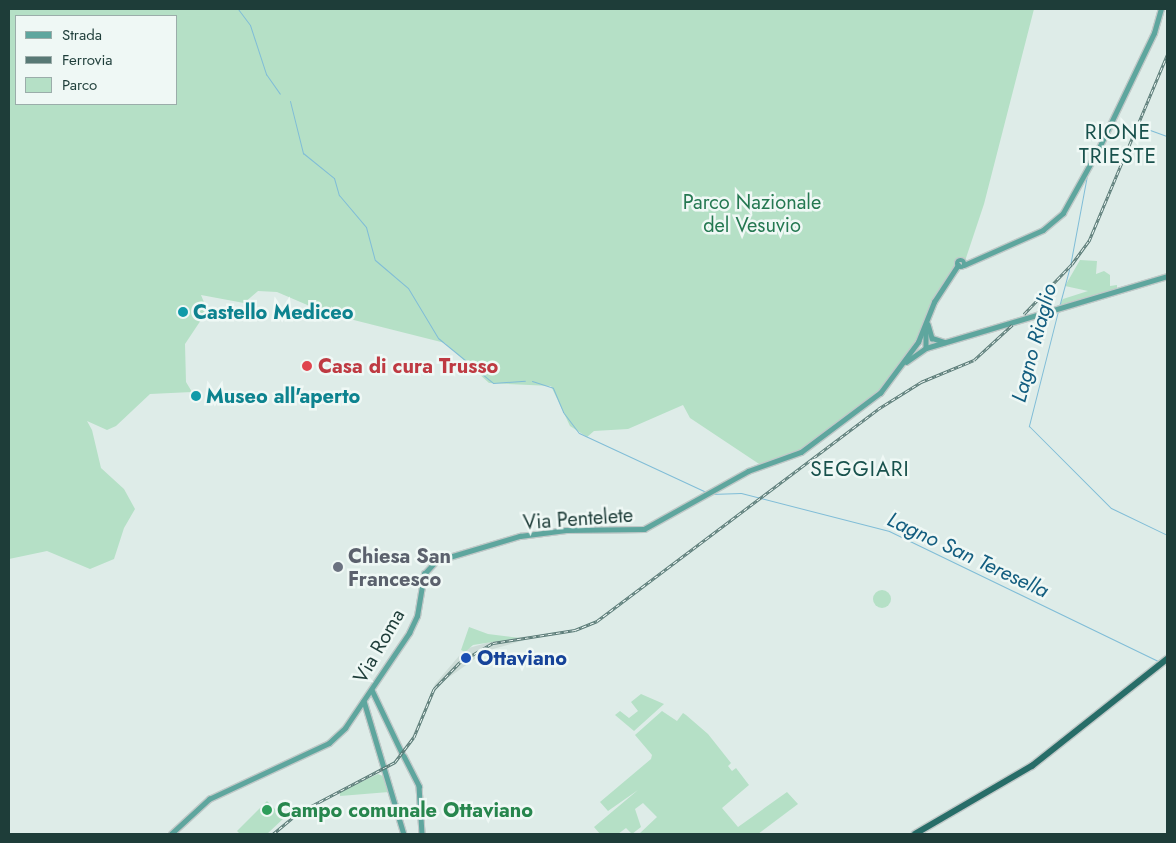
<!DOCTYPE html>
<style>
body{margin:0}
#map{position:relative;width:1176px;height:843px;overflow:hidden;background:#deece8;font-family:Jost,sans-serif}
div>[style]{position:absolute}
.built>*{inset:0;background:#cddcd7}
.green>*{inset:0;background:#b5e0c6}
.round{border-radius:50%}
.stream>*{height:1px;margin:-0.5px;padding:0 0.5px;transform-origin:0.5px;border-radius:0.5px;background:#80bdd7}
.roads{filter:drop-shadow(1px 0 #c0c9c8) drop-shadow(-1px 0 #c0c9c8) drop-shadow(0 1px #c0c9c8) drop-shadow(0 -1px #c0c9c8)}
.major>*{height:4.5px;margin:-2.25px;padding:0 2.25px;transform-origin:2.25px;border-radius:2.25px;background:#5ea69e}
.major>.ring{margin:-2.25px;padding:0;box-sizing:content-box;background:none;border:4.5px solid #5ea69e;border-radius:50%}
.highway>*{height:5.5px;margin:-2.75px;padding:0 2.75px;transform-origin:2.75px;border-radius:2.75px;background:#276d68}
.rail>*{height:3px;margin-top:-1.5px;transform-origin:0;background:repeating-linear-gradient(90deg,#eff8f5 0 4px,#587975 0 8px);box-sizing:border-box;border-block:1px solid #587975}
.dots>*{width:14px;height:14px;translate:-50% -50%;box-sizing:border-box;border:2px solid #eff8f5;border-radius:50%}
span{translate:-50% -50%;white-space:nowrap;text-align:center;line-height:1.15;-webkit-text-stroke:5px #eff8f5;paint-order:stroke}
.park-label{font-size:20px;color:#247851}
.culture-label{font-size:20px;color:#0d838f;font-weight:700}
.left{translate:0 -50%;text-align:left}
.health-label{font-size:20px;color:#be3a42;font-weight:700}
.street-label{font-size:20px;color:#1e3d39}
.worship-label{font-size:20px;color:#5b616d;font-weight:700}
.transit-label{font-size:20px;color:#164399;font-weight:700}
.leisure-label{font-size:20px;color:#27864d;font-weight:700}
.neighbourhood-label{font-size:21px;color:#18514c;letter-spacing:1px}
.water-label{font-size:21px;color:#125d7f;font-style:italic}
.frame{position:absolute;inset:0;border:10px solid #1e3d39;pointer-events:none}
.legend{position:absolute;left:15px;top:15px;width:162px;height:90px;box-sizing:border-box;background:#eff8f5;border:1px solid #9badaa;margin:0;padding:6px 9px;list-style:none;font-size:15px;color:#1e3d39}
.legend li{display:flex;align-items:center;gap:10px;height:25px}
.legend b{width:25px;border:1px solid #9badaa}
</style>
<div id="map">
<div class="built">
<i style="clip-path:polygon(543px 635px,486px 651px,438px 685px,412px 743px,386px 771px,407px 748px,435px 684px,465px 649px,501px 639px)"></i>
</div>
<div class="green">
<i style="clip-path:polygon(evenodd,9px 9px,1034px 9px,984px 204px,963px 267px,943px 291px,907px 364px,887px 388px,872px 404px,801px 454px,765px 468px,690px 418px,683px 405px,628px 429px,594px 431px,587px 437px,570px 426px,551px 386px,489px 383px,445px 343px,326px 313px,277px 292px,258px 291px,244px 303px,201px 295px,210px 317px,201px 320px,185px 344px,186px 382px,192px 392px,150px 394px,116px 426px,107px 430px,87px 421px,92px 430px,101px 468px,124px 489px,135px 509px,124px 528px,114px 559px,90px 569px,47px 551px,9px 559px,9px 9px,16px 16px,176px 16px,176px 104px,16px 104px,16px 16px)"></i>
<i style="clip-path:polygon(1080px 260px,1097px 261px,1096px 274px,1104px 271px,1110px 275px,1110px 286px,1117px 285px,1117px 289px,1059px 306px,1063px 299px,1088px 291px,1065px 286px)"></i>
<i class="round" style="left:873px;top:590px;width:18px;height:18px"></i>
<i style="clip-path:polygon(469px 627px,488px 634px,519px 638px,473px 645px,465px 652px,461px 650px)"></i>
<i style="clip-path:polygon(641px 694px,664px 704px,634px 731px,615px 715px,620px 711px,629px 718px,638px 711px,631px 702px)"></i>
<i style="clip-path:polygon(662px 711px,677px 721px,683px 713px,686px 715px,708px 734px,731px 763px,728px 766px,732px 771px,736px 768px,749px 785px,722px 808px,738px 827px,787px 792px,798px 804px,758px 834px,639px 834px,657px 817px,643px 803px,635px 809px,641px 827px,632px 834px,626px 828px,618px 834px,600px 834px,594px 827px,638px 790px,608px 811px,600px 802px,651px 759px,652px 755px,635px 735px)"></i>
<i style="clip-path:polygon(378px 774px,385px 777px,389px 792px,340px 796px,340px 792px)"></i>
<i style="clip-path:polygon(267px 801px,284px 818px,267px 834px,240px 834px,237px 831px)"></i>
</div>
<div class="stream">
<i style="left:238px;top:9px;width:20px;rotate:53deg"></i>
<i style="left:250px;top:25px;width:52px;rotate:71.9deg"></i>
<i style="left:266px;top:74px;width:24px;rotate:55deg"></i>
<i style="left:290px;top:101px;width:54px;rotate:76deg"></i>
<i style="left:303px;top:153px;width:40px;rotate:39deg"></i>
<i style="left:334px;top:178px;width:18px;rotate:74deg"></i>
<i style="left:339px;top:195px;width:42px;rotate:49.8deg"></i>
<i style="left:366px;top:227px;width:34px;rotate:75deg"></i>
<i style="left:375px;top:260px;width:43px;rotate:40.3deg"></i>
<i style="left:408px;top:288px;width:58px;rotate:59deg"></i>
<i style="left:438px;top:338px;width:71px;rotate:39.3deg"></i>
<i style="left:493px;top:383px;width:32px;rotate:-4deg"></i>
<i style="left:1139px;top:126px;width:30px;rotate:20deg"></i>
<i style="left:1070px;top:266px;width:93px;rotate:-79.4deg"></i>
<i style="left:1059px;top:307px;width:39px;rotate:-75deg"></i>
<i style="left:1058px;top:311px;width:119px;rotate:104.2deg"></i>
<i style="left:1029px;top:426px;width:116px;rotate:45deg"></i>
<i style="left:1111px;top:508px;width:62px;rotate:25.7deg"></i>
<i style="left:532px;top:381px;width:22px;rotate:18deg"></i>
<i style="left:553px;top:388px;width:26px;rotate:67deg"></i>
<i style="left:563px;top:412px;width:26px;rotate:53deg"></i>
<i style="left:579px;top:433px;width:140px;rotate:24.9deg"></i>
<i style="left:710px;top:494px;width:31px;rotate:-2deg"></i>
<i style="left:741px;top:493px;width:153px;rotate:14.4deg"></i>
<i style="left:889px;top:531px;width:301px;rotate:25.8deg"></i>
</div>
<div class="roads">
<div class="major">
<i class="ring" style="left:957.5px;top:260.5px;width:2.5px;height:2.5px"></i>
<i style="left:964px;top:265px;width:86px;rotate:-23.9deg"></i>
<i style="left:1043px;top:230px;width:26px;rotate:-40deg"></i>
<i style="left:1063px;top:213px;width:70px;rotate:-60.9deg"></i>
<i style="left:1097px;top:152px;width:132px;rotate:-64.4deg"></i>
<i style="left:1154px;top:33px;width:25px;rotate:-74deg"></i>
<i style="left:928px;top:324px;width:15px;rotate:74deg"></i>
<i style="left:932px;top:338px;width:13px;rotate:18deg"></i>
<i style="left:926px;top:330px;width:18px;rotate:90deg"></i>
<i style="left:906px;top:362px;width:24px;rotate:-35deg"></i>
<i style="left:926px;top:348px;width:252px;rotate:-16.6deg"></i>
<i style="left:372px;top:690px;width:70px;rotate:64.5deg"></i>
<i style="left:364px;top:701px;width:139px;rotate:73.3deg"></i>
<i style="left:404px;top:756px;width:34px;rotate:63deg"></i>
<i style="left:419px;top:786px;width:48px;rotate:86.4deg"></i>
<i style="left:171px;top:834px;width:52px;rotate:-42.6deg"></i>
<i style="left:209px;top:799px;width:132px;rotate:-25deg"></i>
<i style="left:329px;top:743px;width:22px;rotate:-43deg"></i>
<i style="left:345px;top:728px;width:115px;rotate:-56deg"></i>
<i style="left:409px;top:633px;width:19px;rotate:-65deg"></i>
<i style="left:417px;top:616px;width:43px;rotate:-80.5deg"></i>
<i style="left:424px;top:574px;width:18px;rotate:-47deg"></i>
<i style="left:436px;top:561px;width:88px;rotate:-16.6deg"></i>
<i style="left:520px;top:536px;width:46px;rotate:-7.4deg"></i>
<i style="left:566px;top:530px;width:78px;rotate:-0.7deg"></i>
<i style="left:644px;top:529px;width:119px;rotate:-29.1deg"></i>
<i style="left:748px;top:471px;width:56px;rotate:-19.7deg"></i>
<i style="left:801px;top:452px;width:99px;rotate:-36.8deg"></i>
<i style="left:880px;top:393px;width:64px;rotate:-53.3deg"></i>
<i style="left:918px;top:342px;width:43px;rotate:-68.2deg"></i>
<i style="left:934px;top:302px;width:44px;rotate:-57deg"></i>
</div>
<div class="highway">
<i style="left:915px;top:834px;width:135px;rotate:-30.2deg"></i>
<i style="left:1032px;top:766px;width:172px;rotate:-38.4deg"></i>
</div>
</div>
<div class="rail">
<i style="left:1024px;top:314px;width:69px;rotate:-46.2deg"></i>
<i style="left:1072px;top:264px;width:29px;rotate:-54deg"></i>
<i style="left:1089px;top:241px;width:202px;rotate:-67.2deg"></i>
<i style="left:273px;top:834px;width:33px;rotate:-40deg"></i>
<i style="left:298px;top:813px;width:110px;rotate:-27.7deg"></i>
<i style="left:395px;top:762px;width:31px;rotate:-53deg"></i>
<i style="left:414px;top:737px;width:52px;rotate:-67.4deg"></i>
<i style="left:434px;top:689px;width:37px;rotate:-46deg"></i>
<i style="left:460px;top:662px;width:38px;rotate:-30deg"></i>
<i style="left:493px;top:643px;width:83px;rotate:-9deg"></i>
<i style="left:575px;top:630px;width:24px;rotate:-22deg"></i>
<i style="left:597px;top:621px;width:352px;rotate:-37deg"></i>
<i style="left:878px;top:409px;width:51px;rotate:-32.1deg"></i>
<i style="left:921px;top:382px;width:57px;rotate:-22.5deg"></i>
<i style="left:974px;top:360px;width:52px;rotate:-42.6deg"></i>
</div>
<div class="dots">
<i style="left:183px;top:312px;background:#0f9aa8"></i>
<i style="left:307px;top:366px;background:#e0444e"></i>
<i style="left:196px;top:396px;background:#0f9aa8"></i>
<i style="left:338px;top:567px;background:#6b7280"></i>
<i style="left:466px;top:658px;background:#1a4fb4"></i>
<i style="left:267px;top:810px;background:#2e9e5b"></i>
</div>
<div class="park-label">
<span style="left:752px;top:214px">Parco Nazionale<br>del Vesuvio</span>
</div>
<div class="culture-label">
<span class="left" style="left:193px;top:312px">Castello Mediceo</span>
<span class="left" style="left:206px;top:396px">Museo all'aperto</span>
</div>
<div class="health-label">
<span class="left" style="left:318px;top:366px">Casa di cura Trusso</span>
</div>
<div class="street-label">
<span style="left:578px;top:519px;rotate:-4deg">Via Pentelete</span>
<span style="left:379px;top:646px;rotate:-60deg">Via Roma</span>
</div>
<div class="worship-label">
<span class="left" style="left:348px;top:568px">Chiesa San<br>Francesco</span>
</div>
<div class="transit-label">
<span class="left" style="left:477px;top:658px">Ottaviano</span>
</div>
<div class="leisure-label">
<span class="left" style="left:277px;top:810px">Campo comunale Ottaviano</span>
</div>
<div class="neighbourhood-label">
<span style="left:1118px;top:144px">RIONE<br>TRIESTE</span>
<span style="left:860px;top:469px">SEGGIARI</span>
</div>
<div class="water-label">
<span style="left:1034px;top:343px;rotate:-75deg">Lagno Riaglio</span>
<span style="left:968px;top:555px;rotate:25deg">Lagno San Teresella</span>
</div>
<div class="frame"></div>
<ul class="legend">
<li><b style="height:6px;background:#5ea69e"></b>Strada</li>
<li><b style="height:6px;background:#587975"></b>Ferrovia</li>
<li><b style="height:14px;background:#b5e0c6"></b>Parco</li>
</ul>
</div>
